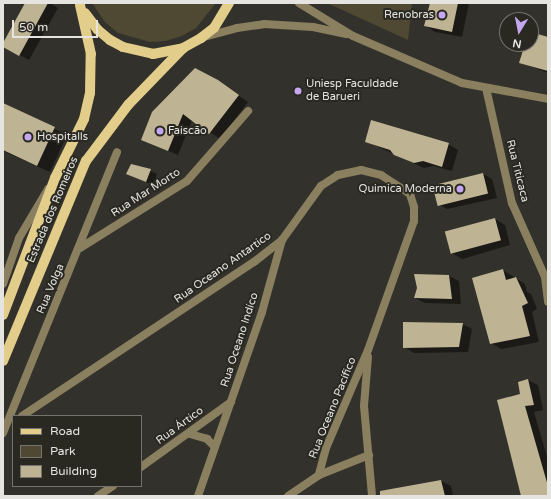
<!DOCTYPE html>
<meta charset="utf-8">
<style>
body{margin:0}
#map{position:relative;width:551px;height:499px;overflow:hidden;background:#33312b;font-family:"Varela Round",sans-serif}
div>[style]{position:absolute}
.green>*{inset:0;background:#4f4832}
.shadow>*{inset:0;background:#0007}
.building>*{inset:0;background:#beb494;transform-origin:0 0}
.minor>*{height:8px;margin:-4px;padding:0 4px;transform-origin:4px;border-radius:4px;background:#8a8060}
.tertiary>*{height:8px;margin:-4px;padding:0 4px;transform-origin:4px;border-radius:4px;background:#8a8060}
.primary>*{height:10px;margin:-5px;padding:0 5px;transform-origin:5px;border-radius:5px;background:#e2ce8a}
.dots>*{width:11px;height:11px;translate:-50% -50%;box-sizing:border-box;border:2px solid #292821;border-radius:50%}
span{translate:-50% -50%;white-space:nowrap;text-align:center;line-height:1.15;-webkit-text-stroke:4px #292821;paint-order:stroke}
.poi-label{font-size:11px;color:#e5e4e0}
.right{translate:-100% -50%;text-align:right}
.left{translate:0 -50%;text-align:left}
.street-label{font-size:11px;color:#e5e4e0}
.frame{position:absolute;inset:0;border:4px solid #e5e4e0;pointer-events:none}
.legend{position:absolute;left:12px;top:415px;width:130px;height:72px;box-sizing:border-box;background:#292821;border:1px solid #74736d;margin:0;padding:5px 7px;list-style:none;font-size:12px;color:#e5e4e0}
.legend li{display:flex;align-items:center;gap:8px;height:20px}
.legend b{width:20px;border:1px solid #74736d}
.north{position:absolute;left:499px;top:12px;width:40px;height:40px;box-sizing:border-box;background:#292821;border:1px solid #74736d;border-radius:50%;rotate:190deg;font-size:11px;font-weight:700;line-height:16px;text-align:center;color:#e5e4e0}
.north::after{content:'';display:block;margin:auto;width:14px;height:18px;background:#c5a6f0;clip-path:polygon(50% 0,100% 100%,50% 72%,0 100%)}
.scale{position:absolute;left:12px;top:20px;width:86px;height:18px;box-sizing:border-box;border:2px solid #e5e4e0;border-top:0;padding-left:5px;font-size:12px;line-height:14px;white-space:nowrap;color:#e5e4e0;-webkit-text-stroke:3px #292821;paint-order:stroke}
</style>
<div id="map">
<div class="green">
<i style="clip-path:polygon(92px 3px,216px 3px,196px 28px,182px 36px,166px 41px,150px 42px,118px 33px,105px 22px)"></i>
<i style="clip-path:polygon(327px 3px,412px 3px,408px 40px)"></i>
</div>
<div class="shadow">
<i style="clip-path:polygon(26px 3px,50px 3px,58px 8px,29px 60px,3px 46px)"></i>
<i style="clip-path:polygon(431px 3px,469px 3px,462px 37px,435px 32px,426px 26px)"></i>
<i style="clip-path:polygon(531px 33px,548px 38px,548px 73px,520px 62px,526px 44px,531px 44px)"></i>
<i style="clip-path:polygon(218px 81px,248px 102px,220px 139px,192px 120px,178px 155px,142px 139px)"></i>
<i style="clip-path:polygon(3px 104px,67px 135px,50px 172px,3px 151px)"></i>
<i style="clip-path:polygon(366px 141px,448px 144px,458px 150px,452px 171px,433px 166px,424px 168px)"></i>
<i style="clip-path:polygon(140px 166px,157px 174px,153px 185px,128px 174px)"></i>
<i style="clip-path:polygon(483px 174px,492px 179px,497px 198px,447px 209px,437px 203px)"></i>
<i style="clip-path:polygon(495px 219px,505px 225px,510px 245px,462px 259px,452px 253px)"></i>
<i style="clip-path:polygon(503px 270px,525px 284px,527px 292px,531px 294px,537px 309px,532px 312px,539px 342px,501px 349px,491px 343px)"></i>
<i style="clip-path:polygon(449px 276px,459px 281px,461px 304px,425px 303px,415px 298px)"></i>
<i style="clip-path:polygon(462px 324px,472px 329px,468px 352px,414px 353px,404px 347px)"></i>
<i style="clip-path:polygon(528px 380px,538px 385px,543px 410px,534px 412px,548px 460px,548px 496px,523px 496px,522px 394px)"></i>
<i style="clip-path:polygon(441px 481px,451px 486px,453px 496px,388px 496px)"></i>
</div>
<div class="building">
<i style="clip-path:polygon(25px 3px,48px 3px,19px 56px,3px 47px,3px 43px)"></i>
<i style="clip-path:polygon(430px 3px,458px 3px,452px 32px,424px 26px)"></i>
<i style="clip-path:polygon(531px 32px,548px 37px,548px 71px,519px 63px,525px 44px,531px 44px)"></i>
<i style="clip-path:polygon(195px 68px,218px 80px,239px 95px,209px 134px,183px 114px,168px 151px,141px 140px,152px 112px)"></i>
<i style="clip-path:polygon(3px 103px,55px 127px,37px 166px,3px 150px)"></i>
<i style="clip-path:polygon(371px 120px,449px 143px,442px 167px,423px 161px,414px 163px,394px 155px,390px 150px,365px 142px)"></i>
<i style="clip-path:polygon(131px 164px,151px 169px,146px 182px,126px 174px)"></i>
<i style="left:483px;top:173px;width:21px;height:52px;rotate:76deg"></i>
<i style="left:495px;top:218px;width:23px;height:52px;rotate:75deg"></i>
<i style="clip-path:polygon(503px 269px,506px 280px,516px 277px,528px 303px,522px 306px,530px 336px,490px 344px,472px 278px)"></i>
<i style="clip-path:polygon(414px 274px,449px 275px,452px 299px,414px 298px,417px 288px)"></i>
<i style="clip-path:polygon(403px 322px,463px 323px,459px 347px,403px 348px)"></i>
<i style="clip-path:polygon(528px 379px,534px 405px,525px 406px,548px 486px,548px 496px,521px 496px,497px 400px,520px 394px,518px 382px)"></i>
<i style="clip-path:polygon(441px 480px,445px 496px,380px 496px,380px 491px)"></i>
</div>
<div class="minor">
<i style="left:80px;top:248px;width:126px;rotate:-32.1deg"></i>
<i style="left:187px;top:181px;width:93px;rotate:-48.9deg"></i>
<i style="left:368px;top:357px;width:49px;rotate:94.7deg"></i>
<i style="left:364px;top:406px;width:90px;rotate:84.9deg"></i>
<i style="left:22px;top:416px;width:278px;rotate:-33.6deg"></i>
<i style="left:254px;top:262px;width:36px;rotate:-38deg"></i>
<i style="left:282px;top:240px;width:67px;rotate:-54.2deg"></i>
<i style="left:321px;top:186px;width:20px;rotate:-33deg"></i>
<i style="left:338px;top:175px;width:24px;rotate:-12deg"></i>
<i style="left:361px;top:170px;width:21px;rotate:14deg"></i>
<i style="left:381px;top:175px;width:35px;rotate:33deg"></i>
<i style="left:410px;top:194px;width:14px;rotate:73deg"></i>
<i style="left:414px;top:207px;width:14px;rotate:90deg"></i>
<i style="left:414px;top:221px;width:137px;rotate:109.6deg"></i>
<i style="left:368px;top:350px;width:107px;rotate:113.2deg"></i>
<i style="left:326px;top:448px;width:28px;rotate:105deg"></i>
<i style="left:3px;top:433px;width:303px;rotate:-67.9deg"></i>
<i style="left:190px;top:434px;width:18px;rotate:16deg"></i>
<i style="left:207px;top:439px;width:10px;rotate:45deg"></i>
<i style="left:141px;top:467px;width:111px;rotate:-35.8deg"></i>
<i style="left:98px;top:496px;width:18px;rotate:-34deg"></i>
<i style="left:198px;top:496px;width:195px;rotate:-70.8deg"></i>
<i style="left:262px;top:312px;width:75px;rotate:-74.5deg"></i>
<i style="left:288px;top:496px;width:37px;rotate:-34deg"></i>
<i style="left:319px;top:475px;width:54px;rotate:-21.8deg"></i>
</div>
<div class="tertiary">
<i style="left:299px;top:3px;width:63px;rotate:31.4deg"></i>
<i style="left:353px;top:36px;width:119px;rotate:23.3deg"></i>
<i style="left:462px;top:83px;width:87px;rotate:10.5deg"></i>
<i style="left:204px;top:37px;width:34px;rotate:-15deg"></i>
<i style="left:237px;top:28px;width:27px;rotate:-8deg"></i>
<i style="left:264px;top:24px;width:49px;rotate:3.5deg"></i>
<i style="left:313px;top:27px;width:34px;rotate:12deg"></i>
<i style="left:486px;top:88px;width:118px;rotate:77.3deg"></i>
<i style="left:512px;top:203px;width:81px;rotate:66deg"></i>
<i style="left:545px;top:277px;width:25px;rotate:83deg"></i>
<i style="left:3px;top:284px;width:49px;rotate:-70.8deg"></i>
<i style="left:19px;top:238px;width:57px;rotate:-59.4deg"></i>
</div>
<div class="primary">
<i style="left:85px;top:13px;width:21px;rotate:53deg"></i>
<i style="left:98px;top:30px;width:16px;rotate:40deg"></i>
<i style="left:110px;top:40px;width:15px;rotate:28deg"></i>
<i style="left:123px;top:47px;width:31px;rotate:13deg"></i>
<i style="left:153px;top:54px;width:31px;rotate:-11deg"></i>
<i style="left:183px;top:48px;width:21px;rotate:-29deg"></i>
<i style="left:201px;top:38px;width:16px;rotate:-38deg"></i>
<i style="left:214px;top:28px;width:29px;rotate:-59deg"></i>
<i style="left:3px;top:315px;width:147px;rotate:-69.2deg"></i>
<i style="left:55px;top:178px;width:66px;rotate:-63.8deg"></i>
<i style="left:84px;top:119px;width:27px;rotate:-77deg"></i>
<i style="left:90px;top:93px;width:39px;rotate:-89deg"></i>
<i style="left:91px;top:54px;width:50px;rotate:-102.7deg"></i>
<i style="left:3px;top:361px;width:217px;rotate:-67.5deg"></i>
<i style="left:86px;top:161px;width:70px;rotate:-53.1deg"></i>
<i style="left:128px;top:105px;width:79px;rotate:-46deg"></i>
</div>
<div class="dots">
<i style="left:442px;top:15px;background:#c5a6f0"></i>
<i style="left:298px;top:91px;background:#c5a6f0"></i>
<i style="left:160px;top:131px;background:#c5a6f0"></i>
<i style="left:28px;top:137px;background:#c5a6f0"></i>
<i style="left:460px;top:189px;background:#c5a6f0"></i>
</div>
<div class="poi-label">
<span class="right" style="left:434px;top:15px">Renobras</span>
<span class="left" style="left:306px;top:91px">Uniesp Faculdade<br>de Barueri</span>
<span class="left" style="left:168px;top:131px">Faiscão</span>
<span class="left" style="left:37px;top:137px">HospitalIs</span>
<span class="right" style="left:452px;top:189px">Quimica Moderna</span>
</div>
<div class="street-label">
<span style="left:517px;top:171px;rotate:76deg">Rua Titicaca</span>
<span style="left:146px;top:193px;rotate:-33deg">Rua Mar Morto</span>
<span style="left:53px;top:210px;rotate:-67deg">Estrada dos Romeiros</span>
<span style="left:223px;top:268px;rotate:-35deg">Rua Oceano Antartico</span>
<span style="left:51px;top:289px;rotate:-67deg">Rua Volga</span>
<span style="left:240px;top:340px;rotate:-72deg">Rua Oceano Indíco</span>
<span style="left:333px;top:408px;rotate:-68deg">Rua Oceano Pacífico</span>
<span style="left:180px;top:426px;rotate:-36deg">Rua Ártico</span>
</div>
<div class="frame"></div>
<ul class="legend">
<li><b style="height:5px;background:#e2ce8a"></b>Road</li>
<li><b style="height:11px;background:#4f4832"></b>Park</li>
<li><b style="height:11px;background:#beb494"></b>Building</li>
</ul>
<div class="north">N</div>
<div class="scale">50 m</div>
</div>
